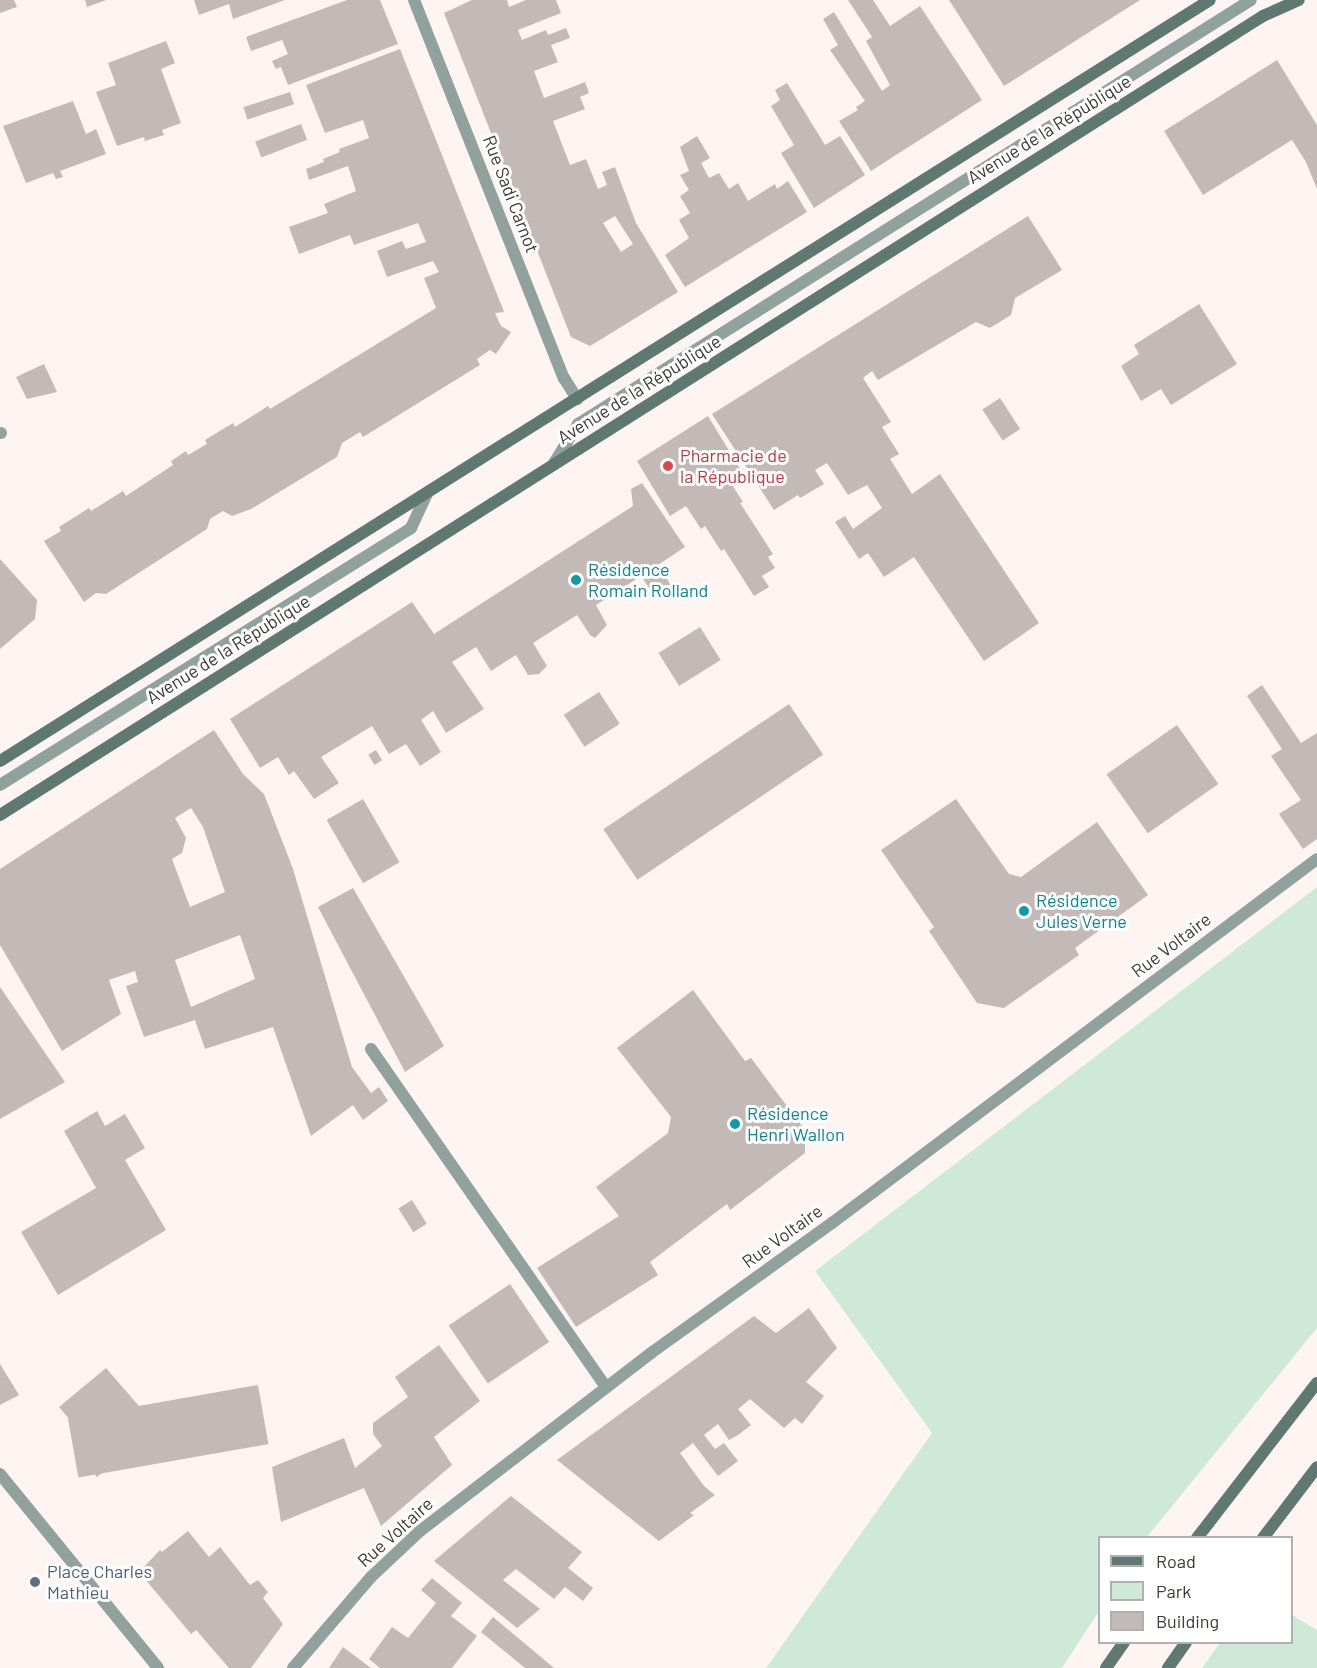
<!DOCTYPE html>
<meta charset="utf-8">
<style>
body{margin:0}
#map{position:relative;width:1317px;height:1668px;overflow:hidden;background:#fef5f3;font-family:Barlow,sans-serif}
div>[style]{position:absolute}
.green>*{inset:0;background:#cee9d7}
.building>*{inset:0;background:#c3b9b6;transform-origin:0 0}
.service>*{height:12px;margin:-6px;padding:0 6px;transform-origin:6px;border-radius:6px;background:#91a19d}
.minor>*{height:12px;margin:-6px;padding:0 6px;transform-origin:6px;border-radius:6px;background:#91a19d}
.secondary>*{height:12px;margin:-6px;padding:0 6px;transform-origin:6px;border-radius:6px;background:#607872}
.dots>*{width:16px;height:16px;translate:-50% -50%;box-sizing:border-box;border:3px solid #fff;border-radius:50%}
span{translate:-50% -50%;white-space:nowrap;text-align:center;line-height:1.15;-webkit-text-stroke:6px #fff;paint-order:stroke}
.street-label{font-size:18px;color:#3b3836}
.health-label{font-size:18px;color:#be3a42}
.left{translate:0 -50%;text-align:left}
.culture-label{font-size:18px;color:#0d838f}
.service-label{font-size:18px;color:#4e5e75}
.legend{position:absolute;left:1098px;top:1536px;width:195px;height:108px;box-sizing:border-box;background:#fff;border:2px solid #b1afaf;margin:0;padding:8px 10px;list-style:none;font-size:18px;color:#3b3836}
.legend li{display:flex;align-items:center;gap:12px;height:30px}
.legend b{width:30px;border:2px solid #b1afaf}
</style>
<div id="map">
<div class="green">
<i style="clip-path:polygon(1317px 887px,1317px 1328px,1147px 1537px,1100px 1538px,1099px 1611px,1062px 1668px,766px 1668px,932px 1433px,815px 1271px)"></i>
<i style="clip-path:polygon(1292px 1615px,1317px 1630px,1317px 1668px,1202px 1668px,1220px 1643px,1292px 1642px)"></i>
</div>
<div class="building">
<i style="clip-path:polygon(0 0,14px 0,17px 7px,0 13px)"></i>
<i style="clip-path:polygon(85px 0,106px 0,87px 7px)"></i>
<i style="clip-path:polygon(194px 0,285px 0,233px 19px,229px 4px,199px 15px)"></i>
<i style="clip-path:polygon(347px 0,380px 0,398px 44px,288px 85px,281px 67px,276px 69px,272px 61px,288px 54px,282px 40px,251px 51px,246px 37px)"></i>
<i style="clip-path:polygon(evenodd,472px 0,507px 0,509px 7px,526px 0,556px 0,561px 13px,518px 30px,522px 40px,546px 30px,548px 35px,566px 28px,570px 38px,551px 45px,558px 62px,534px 71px,544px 98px,585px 82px,589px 93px,580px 97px,585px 109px,553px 121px,570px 165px,586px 159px,598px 189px,607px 185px,602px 172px,615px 167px,636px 223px,678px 292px,590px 346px,571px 337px,444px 13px,472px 0,615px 216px,633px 244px,621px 252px,603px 223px,615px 216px)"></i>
<i style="clip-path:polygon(848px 0,873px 0,890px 26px,920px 6px,982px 100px,871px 171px,839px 121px,858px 110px,856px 107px,865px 101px,830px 50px,838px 45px,823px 19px,834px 12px,882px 91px,890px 85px,866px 41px,872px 37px)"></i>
<i style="clip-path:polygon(949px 0,1140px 0,1004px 86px)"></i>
<i style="clip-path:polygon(166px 41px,175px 63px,161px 69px,181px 123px,162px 130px,164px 135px,145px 141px,144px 137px,117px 146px,96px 92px,116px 85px,108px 63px)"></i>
<i style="clip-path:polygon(400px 49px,504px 312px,495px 313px,501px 326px,511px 332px,496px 354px,490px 350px,477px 359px,480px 365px,363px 437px,360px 432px,342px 443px,337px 457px,251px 509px,232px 516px,223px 511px,210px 519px,207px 529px,106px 594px,96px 593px,84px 602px,44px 541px,61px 531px,59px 527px,89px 508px,91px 511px,123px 491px,126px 496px,173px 465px,171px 461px,186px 451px,188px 455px,207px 444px,205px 440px,233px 423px,235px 427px,268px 406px,270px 409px,436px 308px,424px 278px,439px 272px,433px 261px,387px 277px,377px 251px,402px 241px,406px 249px,426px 242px,418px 223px,354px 245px,350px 235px,299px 254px,289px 227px,328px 213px,324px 204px,356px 191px,348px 166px,309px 180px,306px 169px,324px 162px,323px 159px,340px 152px,339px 149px,369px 138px,363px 120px,325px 133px,306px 85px)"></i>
<i style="clip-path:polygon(1277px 60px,1317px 125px,1317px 189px,1306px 162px,1292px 140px,1203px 195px,1164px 131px)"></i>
<i style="clip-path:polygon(787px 83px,825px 145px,840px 136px,865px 175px,814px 208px,781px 153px,794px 145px,771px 106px,780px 100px,775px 90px)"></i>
<i style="left:290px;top:92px;width:13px;height:49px;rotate:72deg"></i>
<i style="clip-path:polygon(73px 101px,86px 134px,96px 129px,106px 154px,60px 171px,63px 177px,56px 179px,53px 173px,26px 183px,3px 126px)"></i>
<i style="left:301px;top:124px;width:17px;height:49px;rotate:69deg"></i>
<i style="clip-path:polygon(697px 136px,710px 158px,701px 163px,709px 178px,719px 173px,729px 189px,738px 183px,748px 201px,775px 184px,777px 189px,788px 181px,807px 212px,685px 287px,665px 255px,689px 238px,679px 220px,690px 213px,680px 196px,689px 190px,680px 175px,689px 171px,680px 147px)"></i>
<i style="clip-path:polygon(1028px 216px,1062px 270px,1015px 298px,1011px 315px,990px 328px,976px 322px,878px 380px,872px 371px,863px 378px,891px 422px,882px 427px,899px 454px,890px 459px,912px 494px,940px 474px,1039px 623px,984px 661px,914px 557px,884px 577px,868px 553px,859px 559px,835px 522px,845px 516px,853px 529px,882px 508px,867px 485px,848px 495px,827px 463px,815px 470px,824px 484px,800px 498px,798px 495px,774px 510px,712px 414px)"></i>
<i style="clip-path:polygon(1199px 304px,1237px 364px,1171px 405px,1161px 389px,1141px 401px,1121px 366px,1139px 354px,1134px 345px)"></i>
<i style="clip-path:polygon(44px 364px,57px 392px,27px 399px,16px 377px)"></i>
<i style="left:1000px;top:398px;width:37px;height:21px;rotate:57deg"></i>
<i style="clip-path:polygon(708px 416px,742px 472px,729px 480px,743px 502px,740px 503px,773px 554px,768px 557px,775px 568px,762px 576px,769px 587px,754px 596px,724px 549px,721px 551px,705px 526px,701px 529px,686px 506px,670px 516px,637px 461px)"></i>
<i style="clip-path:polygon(642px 483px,685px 547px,658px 565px,670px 584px,667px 592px,660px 597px,652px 592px,641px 576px,596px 605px,607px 625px,595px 638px,590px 635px,577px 615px,533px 643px,547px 666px,539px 674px,528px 675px,516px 655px,491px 671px,476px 647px,452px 662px,484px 709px,446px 733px,433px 711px,421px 720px,441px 752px,420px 766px,406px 744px,389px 754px,372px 726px,321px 757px,339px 783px,314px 799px,294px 771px,289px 775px,278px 757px,260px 768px,230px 719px,412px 602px,434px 634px,633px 506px,631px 489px)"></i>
<i style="clip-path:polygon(0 559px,37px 600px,35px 619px,0 649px)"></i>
<i style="left:700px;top:627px;width:39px;height:49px;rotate:58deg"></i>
<i style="clip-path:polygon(1262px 685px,1301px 743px,1317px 733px,1317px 839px,1303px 849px,1279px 814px,1301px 800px,1271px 756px,1282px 749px,1247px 696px)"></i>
<i style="left:599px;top:692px;width:38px;height:42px;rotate:57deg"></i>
<i style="left:789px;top:704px;width:61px;height:224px;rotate:56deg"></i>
<i style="left:1177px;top:725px;width:72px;height:86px;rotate:55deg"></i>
<i style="clip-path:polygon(evenodd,214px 730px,243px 774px,264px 794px,293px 869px,352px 1067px,371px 1093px,379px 1087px,388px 1101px,363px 1120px,353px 1105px,311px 1136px,273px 1027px,205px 1049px,195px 1020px,144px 1037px,126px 986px,138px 982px,135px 971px,109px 980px,121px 1014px,62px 1051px,0 945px,0 869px,214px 730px,191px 808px,203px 827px,225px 892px,190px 907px,172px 859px,182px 853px,186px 838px,175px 818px,191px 808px,214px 730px,240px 935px,255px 979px,191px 1007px,175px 960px,240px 935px)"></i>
<i style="left:376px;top:750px;width:12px;height:9px;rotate:59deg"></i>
<i style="left:363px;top:799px;width:73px;height:42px;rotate:60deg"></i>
<i style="clip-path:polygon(956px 799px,1009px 874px,1021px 877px,1097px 822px,1148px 895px,1075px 948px,1079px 955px,1004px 1008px,977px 1003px,929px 931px,934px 927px,881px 850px)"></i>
<i style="clip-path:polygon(353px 888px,444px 1046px,405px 1072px,318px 907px)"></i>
<i style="clip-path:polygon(0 987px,65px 1082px,0 1119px)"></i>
<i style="clip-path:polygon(693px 990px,745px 1061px,751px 1058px,805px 1130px,805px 1153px,730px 1210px,727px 1204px,650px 1262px,658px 1275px,576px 1327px,537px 1268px,619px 1216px,596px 1187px,668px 1133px,671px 1117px,617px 1048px)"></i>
<i style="clip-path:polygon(97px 1111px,105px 1126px,125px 1114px,145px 1148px,125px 1160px,166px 1230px,58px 1295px,21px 1232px,96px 1188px,64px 1131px)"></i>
<i style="left:412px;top:1200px;width:28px;height:16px;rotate:58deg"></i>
<i style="left:510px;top:1284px;width:70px;height:74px;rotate:56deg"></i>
<i style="clip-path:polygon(809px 1308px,837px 1348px,806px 1382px,824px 1396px,802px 1424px,795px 1418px,784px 1428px,750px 1399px,738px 1409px,751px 1425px,738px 1435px,729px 1440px,718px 1424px,704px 1435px,715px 1449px,724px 1443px,738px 1461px,718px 1476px,693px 1443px,680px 1453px,704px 1486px,715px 1495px,690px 1513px,694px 1515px,659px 1541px,557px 1460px,754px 1316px,776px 1333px)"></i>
<i style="clip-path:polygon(439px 1345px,480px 1401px,434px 1437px,452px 1465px,381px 1526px,364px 1488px,281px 1522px,272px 1467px,344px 1438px,355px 1468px,382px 1446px,373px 1434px,373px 1423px,408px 1397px,395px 1377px)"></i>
<i style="clip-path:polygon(0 1364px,19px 1395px,0 1405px)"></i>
<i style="clip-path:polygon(106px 1368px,158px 1428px,97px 1477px,75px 1452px,87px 1440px,59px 1407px)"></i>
<i style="left:258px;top:1385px;width:60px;height:193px;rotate:80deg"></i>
<i style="clip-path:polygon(511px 1496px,582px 1552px,568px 1568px,593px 1588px,583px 1601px,565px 1587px,554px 1599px,516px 1569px,503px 1580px,540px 1609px,517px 1628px,434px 1561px)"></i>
<i style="clip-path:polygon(188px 1531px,209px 1557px,220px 1547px,250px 1585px,258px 1580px,268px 1592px,263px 1598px,283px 1624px,251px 1668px,229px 1668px,196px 1630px,191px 1634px,139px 1572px,160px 1550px,162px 1552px)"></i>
<i style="clip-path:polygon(432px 1578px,462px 1603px,451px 1616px,477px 1636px,452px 1668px,380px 1668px,369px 1659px,392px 1627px,408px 1638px,436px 1603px,421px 1590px)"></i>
<i style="clip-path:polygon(493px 1617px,554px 1668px,525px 1668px,481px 1632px)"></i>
<i style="clip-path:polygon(343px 1647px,371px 1668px,329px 1668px)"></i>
</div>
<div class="service">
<i style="left:553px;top:465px;width:48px;rotate:-58.6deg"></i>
<i style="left:578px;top:424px;width:795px;rotate:-32.21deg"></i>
<i style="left:0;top:785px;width:485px;rotate:-32deg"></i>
<i style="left:411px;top:528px;width:38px;rotate:-65deg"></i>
<i style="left:371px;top:1049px;width:412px;rotate:55.2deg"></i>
<i style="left:0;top:1474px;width:250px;rotate:50.8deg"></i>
</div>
<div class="minor">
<i style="left:414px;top:0;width:407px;rotate:68.4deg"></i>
<i style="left:564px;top:378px;width:25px;rotate:58deg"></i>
<i style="left:0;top:433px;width:1px"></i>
<i style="left:293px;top:1668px;width:120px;rotate:-49.4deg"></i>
<i style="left:371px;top:1577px;width:67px;rotate:-43.2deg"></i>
<i style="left:420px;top:1531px;width:292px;rotate:-37.6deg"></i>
<i style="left:651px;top:1353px;width:223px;rotate:-35.7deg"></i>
<i style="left:832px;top:1223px;width:606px;rotate:-36.89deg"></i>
</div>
<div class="secondary">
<i style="left:0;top:761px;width:1429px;rotate:-32.17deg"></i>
<i style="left:0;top:815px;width:1495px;rotate:-32.32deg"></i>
<i style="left:1263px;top:16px;width:39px;rotate:-24deg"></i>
<i style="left:1197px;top:1538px;width:196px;rotate:-52.3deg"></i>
<i style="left:1263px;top:1538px;width:89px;rotate:-52.7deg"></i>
<i style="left:1106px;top:1668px;width:32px;rotate:-55deg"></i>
<i style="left:1168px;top:1668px;width:32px;rotate:-55deg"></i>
</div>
<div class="dots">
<i style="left:668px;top:466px;background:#e0444e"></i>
<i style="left:576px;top:580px;background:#0f9aa8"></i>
<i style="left:1024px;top:911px;background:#0f9aa8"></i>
<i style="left:735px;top:1124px;background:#0f9aa8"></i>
<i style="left:35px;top:1582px;background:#5c6f8a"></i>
</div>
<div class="street-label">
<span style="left:1049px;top:129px;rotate:-32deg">Avenue de la République</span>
<span style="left:511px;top:194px;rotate:69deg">Rue Sadi Carnot</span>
<span style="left:639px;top:389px;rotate:-32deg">Avenue de la République</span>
<span style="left:228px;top:649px;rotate:-32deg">Avenue de la République</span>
<span style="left:1171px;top:945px;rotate:-37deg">Rue Voltaire</span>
<span style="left:782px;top:1236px;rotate:-36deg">Rue Voltaire</span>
<span style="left:395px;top:1532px;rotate:-42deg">Rue Voltaire</span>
</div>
<div class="health-label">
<span class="left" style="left:680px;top:466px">Pharmacie de<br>la République</span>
</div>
<div class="culture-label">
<span class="left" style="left:588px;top:580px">Résidence<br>Romain Rolland</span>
<span class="left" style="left:1036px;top:911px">Résidence<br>Jules Verne</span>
<span class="left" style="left:747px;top:1124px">Résidence<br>Henri Wallon</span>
</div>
<div class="service-label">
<span class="left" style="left:47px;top:1582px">Place Charles<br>Mathieu</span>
</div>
<ul class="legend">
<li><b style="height:8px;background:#607872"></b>Road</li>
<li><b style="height:16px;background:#cee9d7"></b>Park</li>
<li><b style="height:16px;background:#c3b9b6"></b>Building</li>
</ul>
</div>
